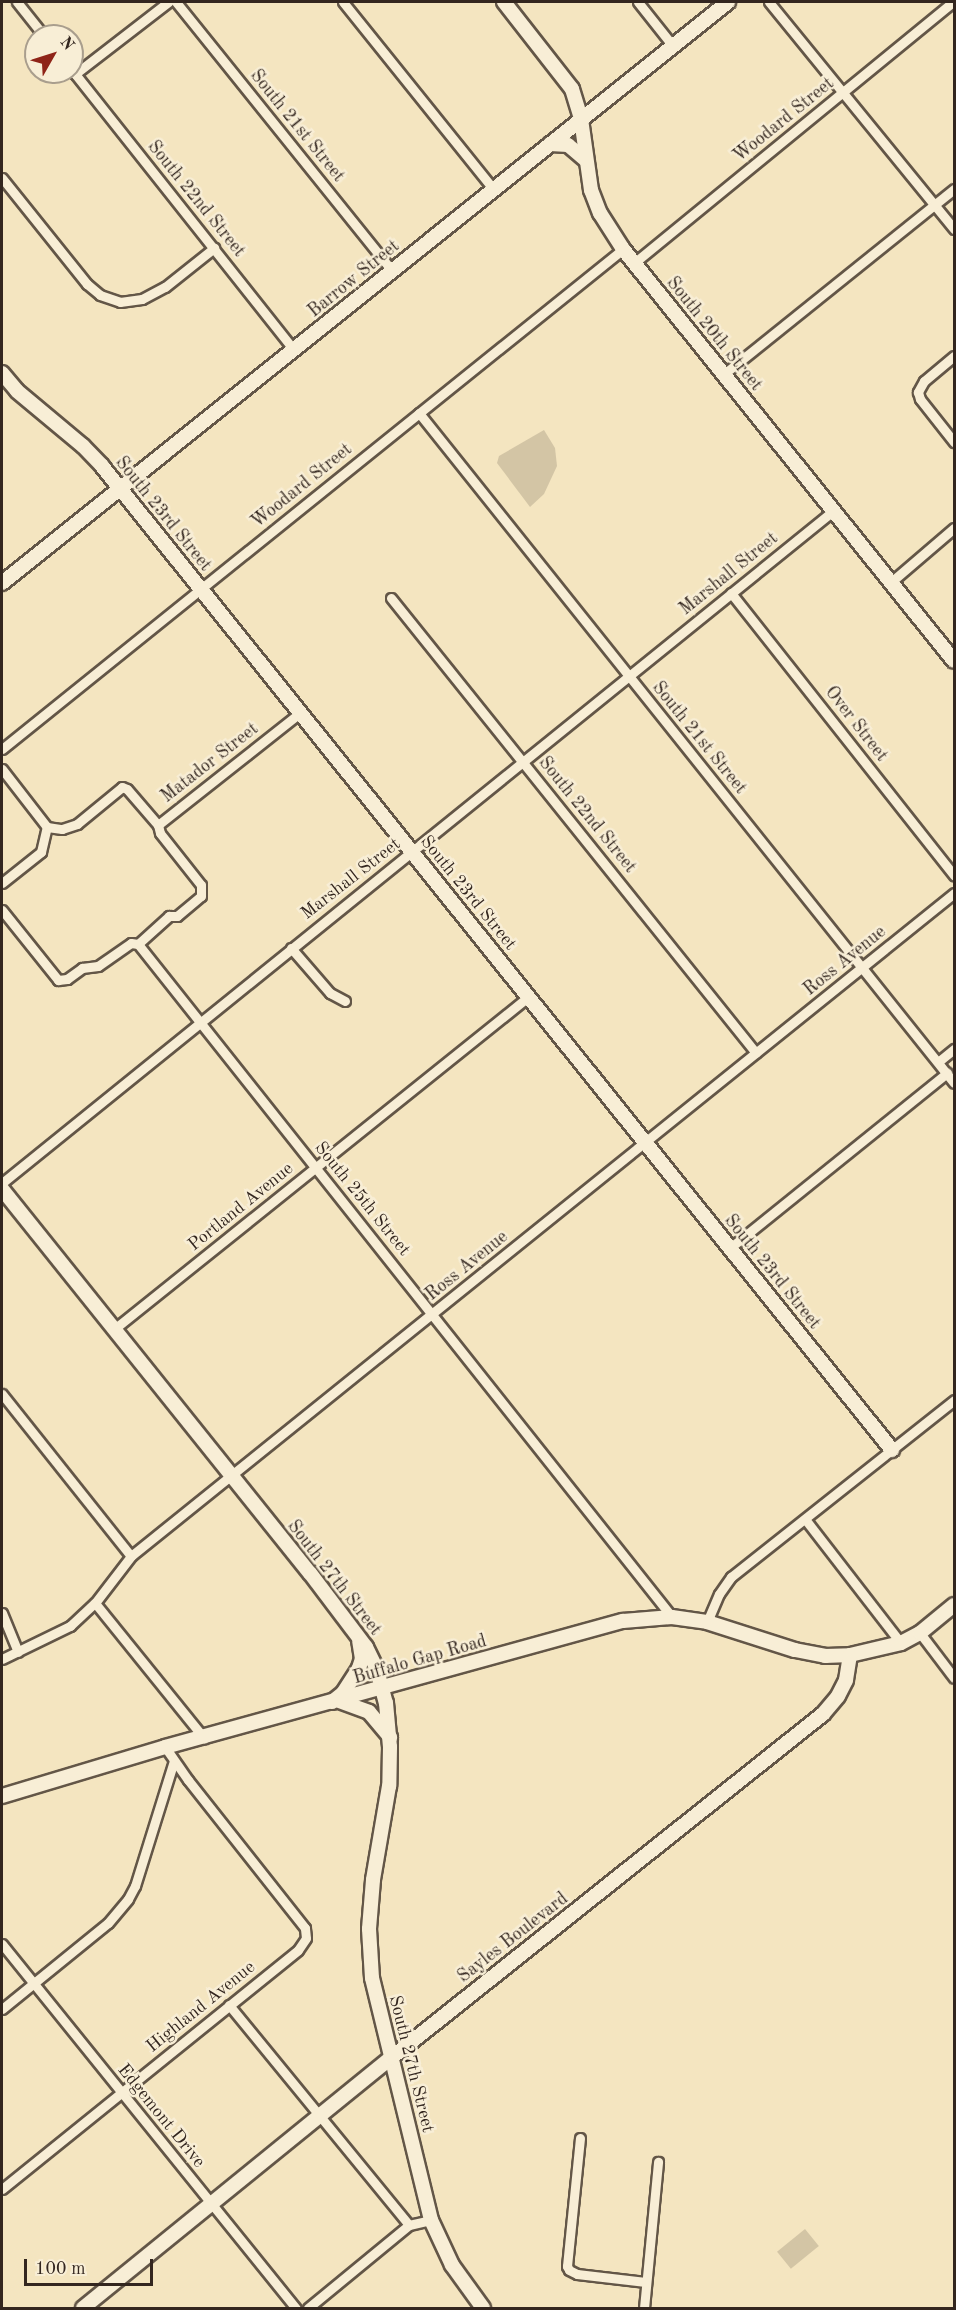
<!DOCTYPE html>
<style>
body{margin:0}
#map{position:relative;width:956px;height:2310px;overflow:hidden;background:#f4e5c0;font-family:"Old Standard TT",serif}
div>[style]{position:absolute}
.green>*{inset:0;background:#d3c5a5;transform-origin:0 0}
.roads{filter:drop-shadow(2px 0 #635647) drop-shadow(-2px 0 #635647) drop-shadow(0 2px #635647) drop-shadow(0 -2px #635647)}
.street>*{height:9px;margin:-4.5px;padding:0 4.5px;transform-origin:4.5px;border-radius:4.5px;background:#f8eed6}
.secondary>*{height:14px;margin:-7px;padding:0 7px;transform-origin:7px;border-radius:7px;background:#f8eed6}
span{translate:-50% -50%;white-space:nowrap;text-align:center;line-height:1.15;-webkit-text-stroke:5px #f8eed6;paint-order:stroke}
.street-label{font-size:18px;color:#33261f}
.frame{position:absolute;inset:0;border:3px solid #33261f;pointer-events:none}
.north{position:absolute;left:24px;top:24px;width:60px;height:60px;box-sizing:border-box;background:#f8eed6;border:2px solid #a99e8d;border-radius:50%;rotate:51deg;font-size:16px;font-weight:700;line-height:24px;text-align:center;color:#33261f}
.north::after{content:'';display:block;margin:auto;width:21px;height:27px;background:#8f2418;clip-path:polygon(50% 0,100% 100%,50% 72%,0 100%)}
.scale{position:absolute;left:24px;top:2259px;width:129px;height:27px;box-sizing:border-box;border:3px solid #33261f;border-top:0;padding-left:8px;font-size:18px;line-height:21px;white-space:nowrap;color:#33261f;-webkit-text-stroke:4px #f8eed6;paint-order:stroke}
</style>
<div id="map">
<div class="green">
<i style="clip-path:polygon(544px 430px,555px 448px,557px 466px,544px 494px,530px 507px,497px 463px,499px 456px)"></i>
<i style="left:805px;top:2229px;width:22px;height:36px;rotate:51deg"></i>
</div>
<div class="roads">
<div class="street">
<i style="left:17px;top:2px;width:43px;rotate:51.5deg"></i>
<i style="left:176px;top:2px;width:345px;rotate:51.2deg"></i>
<i style="left:343px;top:2px;width:241px;rotate:51.2deg"></i>
<i style="left:638px;top:2px;width:56px;rotate:51.5deg"></i>
<i style="left:769px;top:2px;width:293px;rotate:50.8deg"></i>
<i style="left:72px;top:70px;width:357px;rotate:51.6deg"></i>
<i style="left:75px;top:74px;width:118px;rotate:-37.7deg"></i>
<i style="left:2px;top:178px;width:136px;rotate:51.3deg"></i>
<i style="left:87px;top:284px;width:17px;rotate:40deg"></i>
<i style="left:100px;top:295px;width:21px;rotate:19deg"></i>
<i style="left:120px;top:302px;width:22px;rotate:-8deg"></i>
<i style="left:142px;top:299px;width:26px;rotate:-28deg"></i>
<i style="left:165px;top:287px;width:63px;rotate:-38.5deg"></i>
<i style="left:634px;top:263px;width:412px;rotate:-39.3deg"></i>
<i style="left:954px;top:356px;width:39px;rotate:140deg"></i>
<i style="left:924px;top:381px;width:13px;rotate:119deg"></i>
<i style="left:918px;top:392px;width:7px;rotate:74deg"></i>
<i style="left:920px;top:399px;width:55px;rotate:51.7deg"></i>
<i style="left:724px;top:374px;width:295px;rotate:-38.8deg"></i>
<i style="left:419px;top:413px;width:857px;rotate:51.39deg"></i>
<i style="left:891px;top:582px;width:83px;rotate:-40.6deg"></i>
<i style="left:731px;top:593px;width:360px;rotate:51.7deg"></i>
<i style="left:391px;top:598px;width:583px;rotate:51.26deg"></i>
<i style="left:2px;top:749px;width:797px;rotate:-38.84deg"></i>
<i style="left:2px;top:769px;width:73px;rotate:52.2deg"></i>
<i style="left:47px;top:827px;width:15px;rotate:8deg"></i>
<i style="left:62px;top:829px;width:16px;rotate:-18deg"></i>
<i style="left:77px;top:824px;width:58px;rotate:-39.4deg"></i>
<i style="left:122px;top:787px;width:5px;rotate:22deg"></i>
<i style="left:127px;top:789px;width:48px;rotate:49.3deg"></i>
<i style="left:2px;top:883px;width:50px;rotate:-38.5deg"></i>
<i style="left:41px;top:852px;width:26px;rotate:-77deg"></i>
<i style="left:2px;top:910px;width:90px;rotate:51.3deg"></i>
<i style="left:58px;top:980px;width:9px;rotate:-6deg"></i>
<i style="left:67px;top:979px;width:19px;rotate:-36deg"></i>
<i style="left:82px;top:968px;width:16px;rotate:-7deg"></i>
<i style="left:98px;top:966px;width:40px;rotate:-34.9deg"></i>
<i style="left:131px;top:943px;width:7px;rotate:8deg"></i>
<i style="left:138px;top:944px;width:859px;rotate:51.57deg"></i>
<i style="left:138px;top:944px;width:42px;rotate:-42.1deg"></i>
<i style="left:169px;top:916px;width:8px"></i>
<i style="left:177px;top:916px;width:31px;rotate:-40deg"></i>
<i style="left:201px;top:896px;width:11px;rotate:-90deg"></i>
<i style="left:201px;top:885px;width:66px;rotate:-128.3deg"></i>
<i style="left:160px;top:833px;width:8px;rotate:-104deg"></i>
<i style="left:158px;top:825px;width:181px;rotate:-38.3deg"></i>
<i style="left:291px;top:948px;width:60px;rotate:49.1deg"></i>
<i style="left:330px;top:993px;width:17px;rotate:28deg"></i>
<i style="left:938px;top:1062px;width:21px;rotate:-39deg"></i>
<i style="left:2px;top:1183px;width:1069px;rotate:-38.96deg"></i>
<i style="left:730px;top:1248px;width:279px;rotate:-38.9deg"></i>
<i style="left:113px;top:1330px;width:532px;rotate:-38.74deg"></i>
<i style="left:2px;top:1394px;width:207px;rotate:51.5deg"></i>
<i style="left:805px;top:1519px;width:157px;rotate:52.3deg"></i>
<i style="left:95px;top:1603px;width:174px;rotate:51.1deg"></i>
<i style="left:2px;top:1613px;width:42px;rotate:67.7deg"></i>
<i style="left:707px;top:1622px;width:30px;rotate:-67deg"></i>
<i style="left:719px;top:1594px;width:21px;rotate:-55deg"></i>
<i style="left:731px;top:1577px;width:285px;rotate:-38.4deg"></i>
<i style="left:920px;top:1633px;width:56px;rotate:52.9deg"></i>
<i style="left:2px;top:1659px;width:76px;rotate:-25.9deg"></i>
<i style="left:70px;top:1626px;width:34px;rotate:-43deg"></i>
<i style="left:95px;top:1603px;width:59px;rotate:-52.5deg"></i>
<i style="left:131px;top:1556px;width:1057px;rotate:-38.85deg"></i>
<i style="left:2px;top:1944px;width:468px;rotate:51.1deg"></i>
<i style="left:229px;top:2005px;width:284px;rotate:50.7deg"></i>
<i style="left:2px;top:2009px;width:136px;rotate:-39.1deg"></i>
<i style="left:108px;top:1923px;width:31px;rotate:-50deg"></i>
<i style="left:128px;top:1899px;width:15px;rotate:-62deg"></i>
<i style="left:135px;top:1886px;width:131px;rotate:-72.7deg"></i>
<i style="left:580px;top:2138px;width:129px;rotate:95.8deg"></i>
<i style="left:567px;top:2266px;width:4px;rotate:63deg"></i>
<i style="left:569px;top:2270px;width:9px;rotate:27deg"></i>
<i style="left:577px;top:2274px;width:69px;rotate:6.6deg"></i>
<i style="left:2px;top:2189px;width:380px;rotate:-38.9deg"></i>
<i style="left:298px;top:1950px;width:14px;rotate:-56deg"></i>
<i style="left:306px;top:1938px;width:10px;rotate:-96deg"></i>
<i style="left:305px;top:1928px;width:189px;rotate:-128.3deg"></i>
<i style="left:188px;top:1780px;width:40px;rotate:-124.9deg"></i>
<i style="left:308px;top:2308px;width:131px;rotate:-39.4deg"></i>
<i style="left:409px;top:2225px;width:23px;rotate:-13deg"></i>
<i style="left:644px;top:2308px;width:147px;rotate:-84.5deg"></i>
</div>
<div class="secondary">
<i style="left:504px;top:2px;width:110px;rotate:52deg"></i>
<i style="left:572px;top:89px;width:31px;rotate:73deg"></i>
<i style="left:581px;top:119px;width:72px;rotate:82deg"></i>
<i style="left:591px;top:190px;width:25px;rotate:69deg"></i>
<i style="left:600px;top:213px;width:43px;rotate:57.4deg"></i>
<i style="left:623px;top:249px;width:528px;rotate:51.22deg"></i>
<i style="left:550px;top:144px;width:18px;rotate:3deg"></i>
<i style="left:568px;top:145px;width:23px;rotate:40deg"></i>
<i style="left:2px;top:373px;width:23px;rotate:50deg"></i>
<i style="left:17px;top:391px;width:86px;rotate:39.8deg"></i>
<i style="left:83px;top:446px;width:28px;rotate:46deg"></i>
<i style="left:102px;top:466px;width:1262px;rotate:51.24deg"></i>
<i style="left:2px;top:583px;width:930px;rotate:-38.67deg"></i>
<i style="left:2px;top:1189px;width:492px;rotate:51.3deg"></i>
<i style="left:310px;top:1573px;width:93px;rotate:52.9deg"></i>
<i style="left:366px;top:1647px;width:25px;rotate:64deg"></i>
<i style="left:377px;top:1670px;width:34px;rotate:75deg"></i>
<i style="left:386px;top:1703px;width:44px;rotate:84.8deg"></i>
<i style="left:390px;top:1747px;width:39px;rotate:91deg"></i>
<i style="left:389px;top:1786px;width:95px;rotate:99.7deg"></i>
<i style="left:373px;top:1880px;width:49px;rotate:94.7deg"></i>
<i style="left:369px;top:1929px;width:49px;rotate:86.5deg"></i>
<i style="left:372px;top:1978px;width:249px;rotate:76.3deg"></i>
<i style="left:431px;top:2220px;width:50px;rotate:65deg"></i>
<i style="left:452px;top:2265px;width:53px;rotate:54.2deg"></i>
<i style="left:339px;top:1701px;width:32px;rotate:20deg"></i>
<i style="left:369px;top:1712px;width:33px;rotate:50deg"></i>
<i style="left:332px;top:1702px;width:14px;rotate:-39deg"></i>
<i style="left:343px;top:1693px;width:30px;rotate:-57deg"></i>
<i style="left:359px;top:1668px;width:9px;rotate:-72deg"></i>
<i style="left:362px;top:1659px;width:18px;rotate:-99deg"></i>
<i style="left:2px;top:1796px;width:170px;rotate:-16.7deg"></i>
<i style="left:165px;top:1747px;width:475px;rotate:-15.4deg"></i>
<i style="left:623px;top:1621px;width:49px;rotate:-4.7deg"></i>
<i style="left:672px;top:1617px;width:35px;rotate:8deg"></i>
<i style="left:707px;top:1622px;width:92px;rotate:17.7deg"></i>
<i style="left:795px;top:1650px;width:31px;rotate:11deg"></i>
<i style="left:825px;top:1656px;width:25px;rotate:-2deg"></i>
<i style="left:850px;top:1655px;width:52px;rotate:-13.2deg"></i>
<i style="left:901px;top:1643px;width:21px;rotate:-28deg"></i>
<i style="left:920px;top:1633px;width:44px;rotate:-39.5deg"></i>
<i style="left:83px;top:2308px;width:397px;rotate:-39.1deg"></i>
<i style="left:391px;top:2058px;width:552px;rotate:-38.53deg"></i>
<i style="left:823px;top:1714px;width:23px;rotate:-50deg"></i>
<i style="left:838px;top:1696px;width:18px;rotate:-63deg"></i>
<i style="left:846px;top:1680px;width:25px;rotate:-81deg"></i>
</div>
</div>
<div class="street-label">
<span style="left:784px;top:120px;rotate:-39deg">Woodard Street</span>
<span style="left:297px;top:126px;rotate:51deg">South 21st Street</span>
<span style="left:196px;top:199px;rotate:51deg">South 22nd Street</span>
<span style="left:354px;top:279px;rotate:-39deg">Barrow Street</span>
<span style="left:714px;top:334px;rotate:51deg">South 20th Street</span>
<span style="left:302px;top:486px;rotate:-39deg">Woodard Street</span>
<span style="left:163px;top:514px;rotate:51deg">South 23rd Street</span>
<span style="left:729px;top:574px;rotate:-39deg">Marshall Street</span>
<span style="left:856px;top:724px;rotate:52deg">Over Street</span>
<span style="left:699px;top:738px;rotate:51deg">South 21st Street</span>
<span style="left:210px;top:763px;rotate:-38deg">Matador Street</span>
<span style="left:587px;top:815px;rotate:51deg">South 22nd Street</span>
<span style="left:351px;top:879px;rotate:-38deg">Marshall Street</span>
<span style="left:468px;top:893px;rotate:51deg">South 23rd Street</span>
<span style="left:845px;top:961px;rotate:-39deg">Ross Avenue</span>
<span style="left:362px;top:1199px;rotate:51deg">South 25th Street</span>
<span style="left:241px;top:1207px;rotate:-39deg">Portland Avenue</span>
<span style="left:467px;top:1266px;rotate:-39deg">Ross Avenue</span>
<span style="left:772px;top:1272px;rotate:51deg">South 23rd Street</span>
<span style="left:334px;top:1578px;rotate:52deg">South 27th Street</span>
<span style="left:420px;top:1660px;rotate:-16deg">Buffalo Gap Road</span>
<span style="left:513px;top:1938px;rotate:-38deg">Sayles Boulevard</span>
<span style="left:201px;top:2007px;rotate:-39deg">Highland Avenue</span>
<span style="left:411px;top:2064px;rotate:76deg">South 27th Street</span>
<span style="left:161px;top:2116px;rotate:51deg">Edgemont Drive</span>
</div>
<div class="frame"></div>
<div class="north">N</div>
<div class="scale">100 m</div>
</div>
